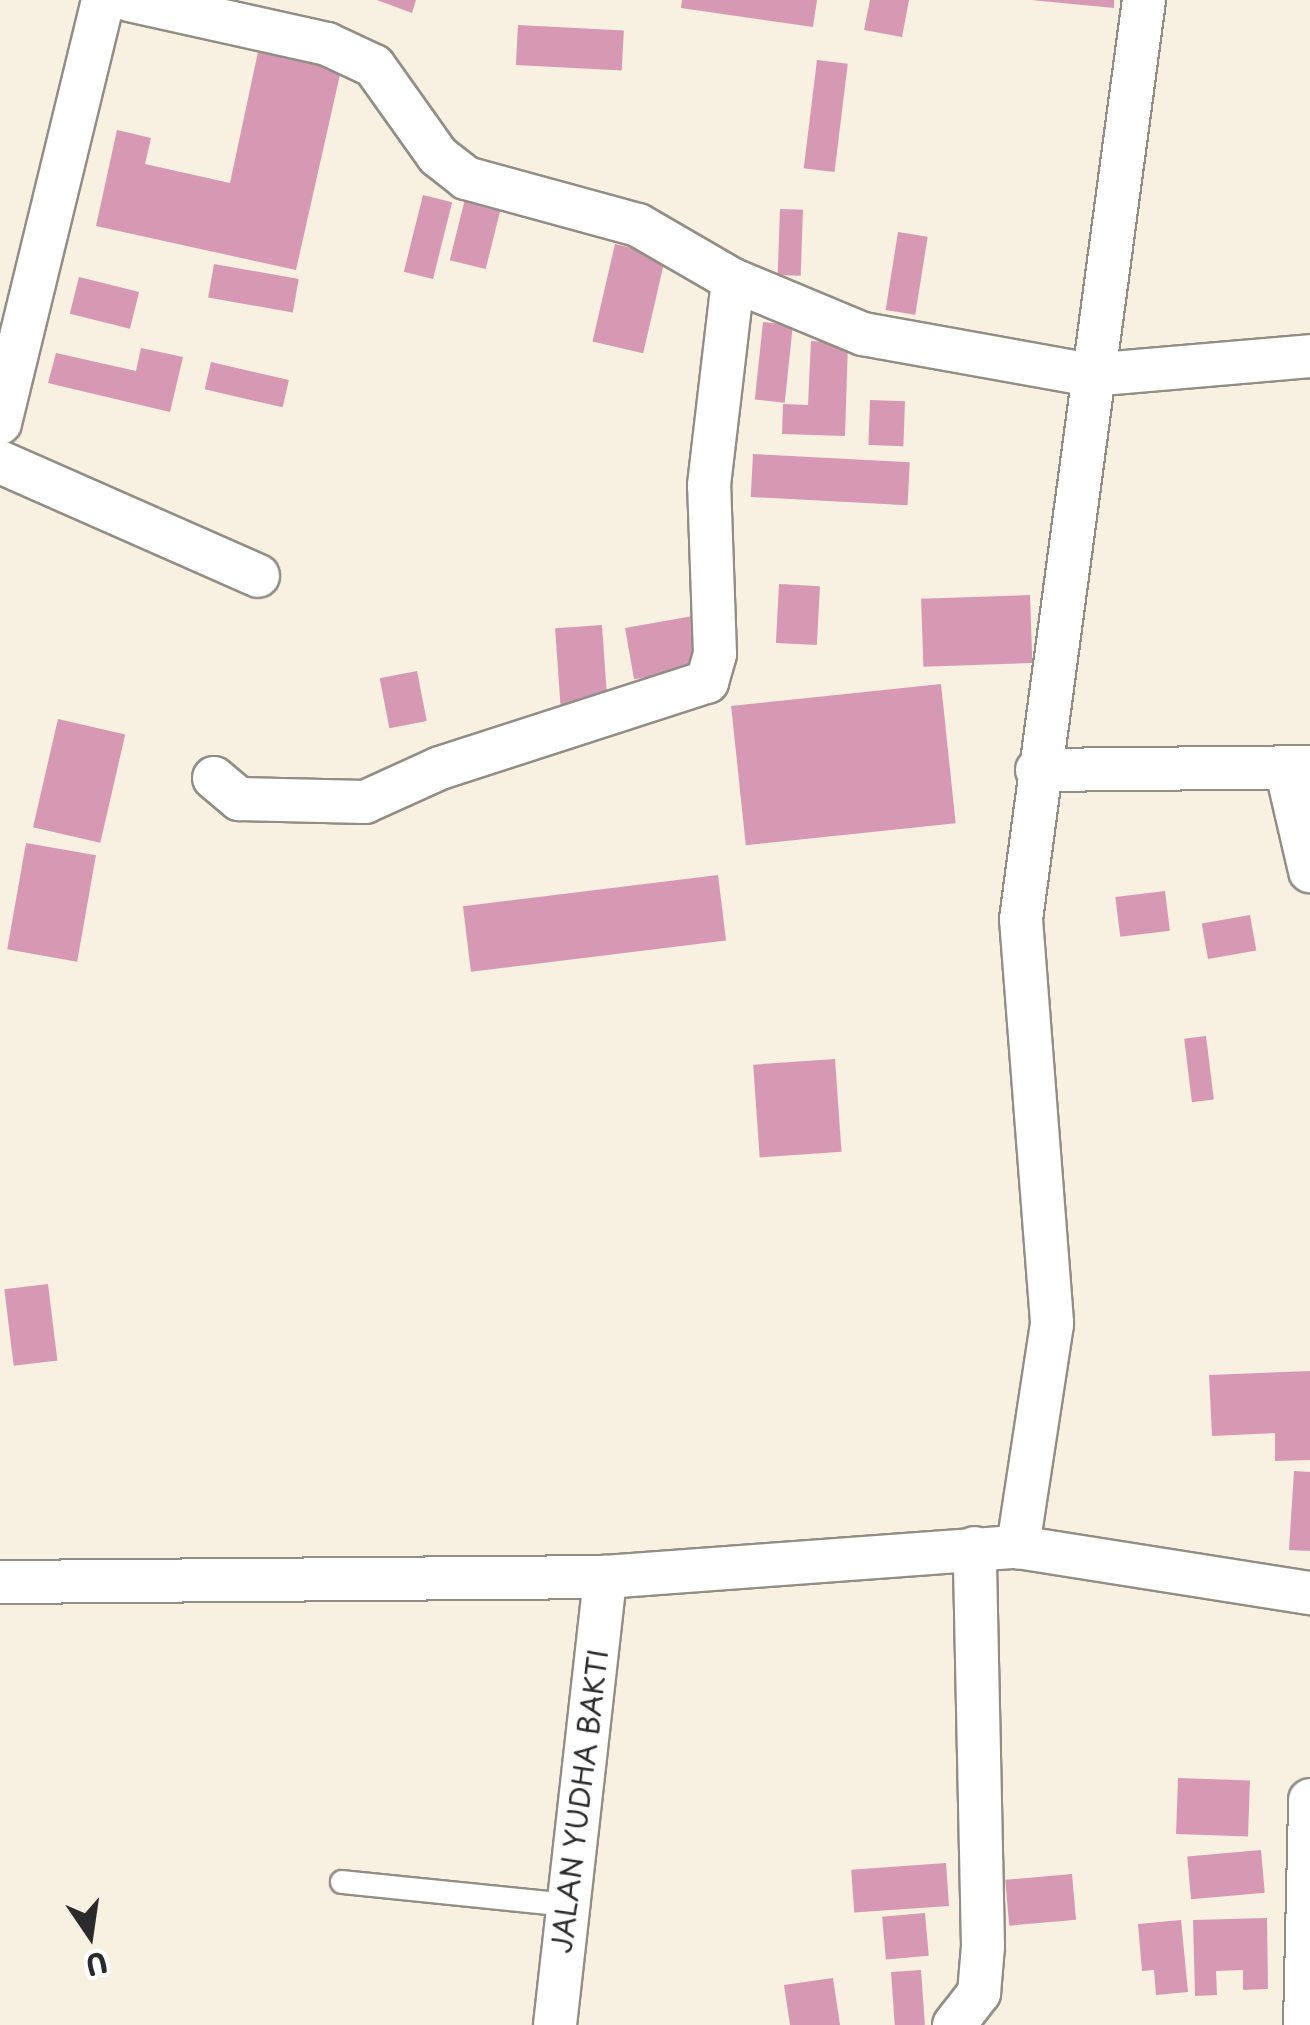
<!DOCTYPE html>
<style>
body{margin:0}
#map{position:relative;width:1310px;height:2025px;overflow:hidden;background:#f8f0e1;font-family:"Playpen Sans",sans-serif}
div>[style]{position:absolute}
.building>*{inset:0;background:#d798b4;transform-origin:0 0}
.roads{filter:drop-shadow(2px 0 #928e86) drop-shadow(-2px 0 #928e86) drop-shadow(0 2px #928e86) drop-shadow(0 -2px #928e86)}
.service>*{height:22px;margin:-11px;padding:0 11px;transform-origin:11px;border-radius:11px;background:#fff}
.minor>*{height:42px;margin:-21px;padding:0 21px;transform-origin:21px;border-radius:21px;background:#fff}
span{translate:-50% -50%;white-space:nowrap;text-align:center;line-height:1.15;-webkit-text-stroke:8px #fff;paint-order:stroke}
.street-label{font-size:28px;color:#2b2b2b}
.north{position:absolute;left:40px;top:1885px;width:100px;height:100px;-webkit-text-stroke:8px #fff;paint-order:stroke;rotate:167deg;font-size:28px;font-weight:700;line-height:40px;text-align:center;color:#2b2b2b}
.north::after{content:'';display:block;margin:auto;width:35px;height:45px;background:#2b2b2b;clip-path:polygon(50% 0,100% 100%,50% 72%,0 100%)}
</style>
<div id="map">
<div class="building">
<i style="clip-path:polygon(377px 0,416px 0,412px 13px)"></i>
<i style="clip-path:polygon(682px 0,817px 0,813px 27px,681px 8px)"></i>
<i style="clip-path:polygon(870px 0,909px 0,902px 37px,864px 30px)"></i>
<i style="clip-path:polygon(1031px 0,1114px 0,1114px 8px)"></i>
<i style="left:518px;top:25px;width:106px;height:40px;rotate:3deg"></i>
<i style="clip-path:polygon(258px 52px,341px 70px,296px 270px,96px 226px,117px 130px,151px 138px,145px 164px,230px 183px)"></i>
<i style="left:817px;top:60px;width:31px;height:109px;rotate:7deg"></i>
<i style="left:423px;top:195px;width:30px;height:79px;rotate:14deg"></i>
<i style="left:465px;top:199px;width:37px;height:63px;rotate:14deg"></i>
<i style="left:780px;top:209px;width:23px;height:66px;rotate:2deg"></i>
<i style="left:898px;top:232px;width:30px;height:79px;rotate:9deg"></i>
<i style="left:615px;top:244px;width:52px;height:100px;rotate:13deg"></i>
<i style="left:214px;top:264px;width:86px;height:34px;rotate:10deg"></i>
<i style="left:79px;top:277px;width:62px;height:38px;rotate:14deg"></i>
<i style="left:763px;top:322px;width:30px;height:78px;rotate:6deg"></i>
<i style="clip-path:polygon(811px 341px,848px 343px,845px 436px,782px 434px,783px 404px,808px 405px)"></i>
<i style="clip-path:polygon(141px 348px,183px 357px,170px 412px,48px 383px,56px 353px,136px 371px)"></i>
<i style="left:211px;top:362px;width:80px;height:28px;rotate:13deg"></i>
<i style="left:870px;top:400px;width:35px;height:45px;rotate:2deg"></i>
<i style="left:753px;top:454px;width:157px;height:43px;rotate:3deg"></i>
<i style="left:779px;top:584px;width:41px;height:59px;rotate:3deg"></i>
<i style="left:1030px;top:595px;width:68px;height:109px;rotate:88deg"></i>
<i style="left:693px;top:616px;width:52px;height:69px;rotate:80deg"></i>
<i style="left:602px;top:625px;width:80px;height:47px;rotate:86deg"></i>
<i style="left:417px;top:671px;width:51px;height:38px;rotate:79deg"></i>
<i style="left:941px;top:684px;width:140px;height:211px;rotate:84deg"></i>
<i style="left:58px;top:719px;width:69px;height:111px;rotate:13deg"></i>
<i style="left:26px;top:843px;width:71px;height:108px;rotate:10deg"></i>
<i style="left:718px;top:875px;width:66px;height:257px;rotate:83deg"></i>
<i style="left:1165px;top:891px;width:40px;height:50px;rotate:83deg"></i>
<i style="left:1250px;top:915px;width:36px;height:49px;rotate:80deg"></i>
<i style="left:1206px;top:1036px;width:64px;height:22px;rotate:83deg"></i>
<i style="left:835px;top:1059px;width:93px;height:82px;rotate:86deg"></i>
<i style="left:48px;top:1284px;width:77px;height:44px;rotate:83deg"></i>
<i style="clip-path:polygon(1310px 1371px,1310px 1460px,1275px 1461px,1275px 1433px,1212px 1436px,1209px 1375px)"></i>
<i style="clip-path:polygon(1294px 1471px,1310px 1472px,1310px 1551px,1289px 1550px)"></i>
<i style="left:1178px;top:1778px;width:72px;height:56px;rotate:2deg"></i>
<i style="left:1261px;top:1850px;width:43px;height:74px;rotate:85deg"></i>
<i style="left:946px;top:1863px;width:43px;height:95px;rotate:86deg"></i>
<i style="left:1072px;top:1874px;width:46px;height:67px;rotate:85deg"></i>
<i style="left:925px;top:1913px;width:43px;height:43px;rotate:85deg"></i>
<i style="clip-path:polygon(1267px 1918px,1268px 1989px,1243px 1990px,1243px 1970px,1216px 1971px,1217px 1995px,1195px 1996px,1193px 1920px)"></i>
<i style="clip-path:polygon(1181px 1920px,1188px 1992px,1156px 1995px,1154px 1970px,1142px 1971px,1138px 1924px)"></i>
<i style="left:921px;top:1970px;width:55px;height:30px;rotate:86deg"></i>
<i style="clip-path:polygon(833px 1978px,840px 2025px,790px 2025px,784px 1985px)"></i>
</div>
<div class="roads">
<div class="service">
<i style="left:342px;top:1882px;width:226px;rotate:5.8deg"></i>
</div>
<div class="minor">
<i style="left:129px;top:0;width:203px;rotate:12.5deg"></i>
<i style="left:327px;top:44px;width:52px;rotate:25.1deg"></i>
<i style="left:374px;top:66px;width:110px;rotate:54.6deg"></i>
<i style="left:438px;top:156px;width:36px;rotate:38deg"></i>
<i style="left:466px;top:178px;width:178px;rotate:15.3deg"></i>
<i style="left:638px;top:225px;width:110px;rotate:30.1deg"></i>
<i style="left:733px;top:280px;width:141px;rotate:22.6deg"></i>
<i style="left:863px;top:334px;width:231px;rotate:10.2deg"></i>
<i style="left:1090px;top:375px;width:221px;rotate:-4.9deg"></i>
<i style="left:1144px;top:0;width:927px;rotate:97.62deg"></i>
<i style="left:1021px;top:919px;width:406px;rotate:85.6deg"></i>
<i style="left:1052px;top:1324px;width:226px;rotate:98.7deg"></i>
<i style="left:1018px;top:1547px;width:296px;rotate:9deg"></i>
<i style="left:0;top:423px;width:435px;rotate:-76.3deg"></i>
<i style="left:0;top:462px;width:282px;rotate:23.8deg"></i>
<i style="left:1037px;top:770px;width:273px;rotate:-0.6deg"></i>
<i style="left:1287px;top:772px;width:102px;rotate:76.9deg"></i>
<i style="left:214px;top:778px;width:33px;rotate:40deg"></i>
<i style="left:239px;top:799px;width:126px;rotate:1.4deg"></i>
<i style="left:365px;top:802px;width:82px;rotate:-24.4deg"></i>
<i style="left:440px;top:768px;width:281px;rotate:-17.9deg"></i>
<i style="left:707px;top:682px;width:29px;rotate:-74deg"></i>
<i style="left:715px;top:654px;width:169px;rotate:-92deg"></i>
<i style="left:709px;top:485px;width:206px;rotate:-83.3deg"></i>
<i style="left:0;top:1582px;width:605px;rotate:-0.47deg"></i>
<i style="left:605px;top:1577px;width:414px;rotate:-4.2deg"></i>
<i style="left:555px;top:2025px;width:451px;rotate:-83.6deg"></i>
<i style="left:954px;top:2025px;width:41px;rotate:-52deg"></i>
<i style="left:979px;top:1993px;width:47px;rotate:-85.1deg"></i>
<i style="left:983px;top:1946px;width:398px;rotate:-91.2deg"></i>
<i style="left:1305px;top:2025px;width:225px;rotate:-88.7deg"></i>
</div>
</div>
<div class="street-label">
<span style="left:579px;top:1801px;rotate:-83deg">JALAN YUDHA BAKTI</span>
</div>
<div class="north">U</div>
</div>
